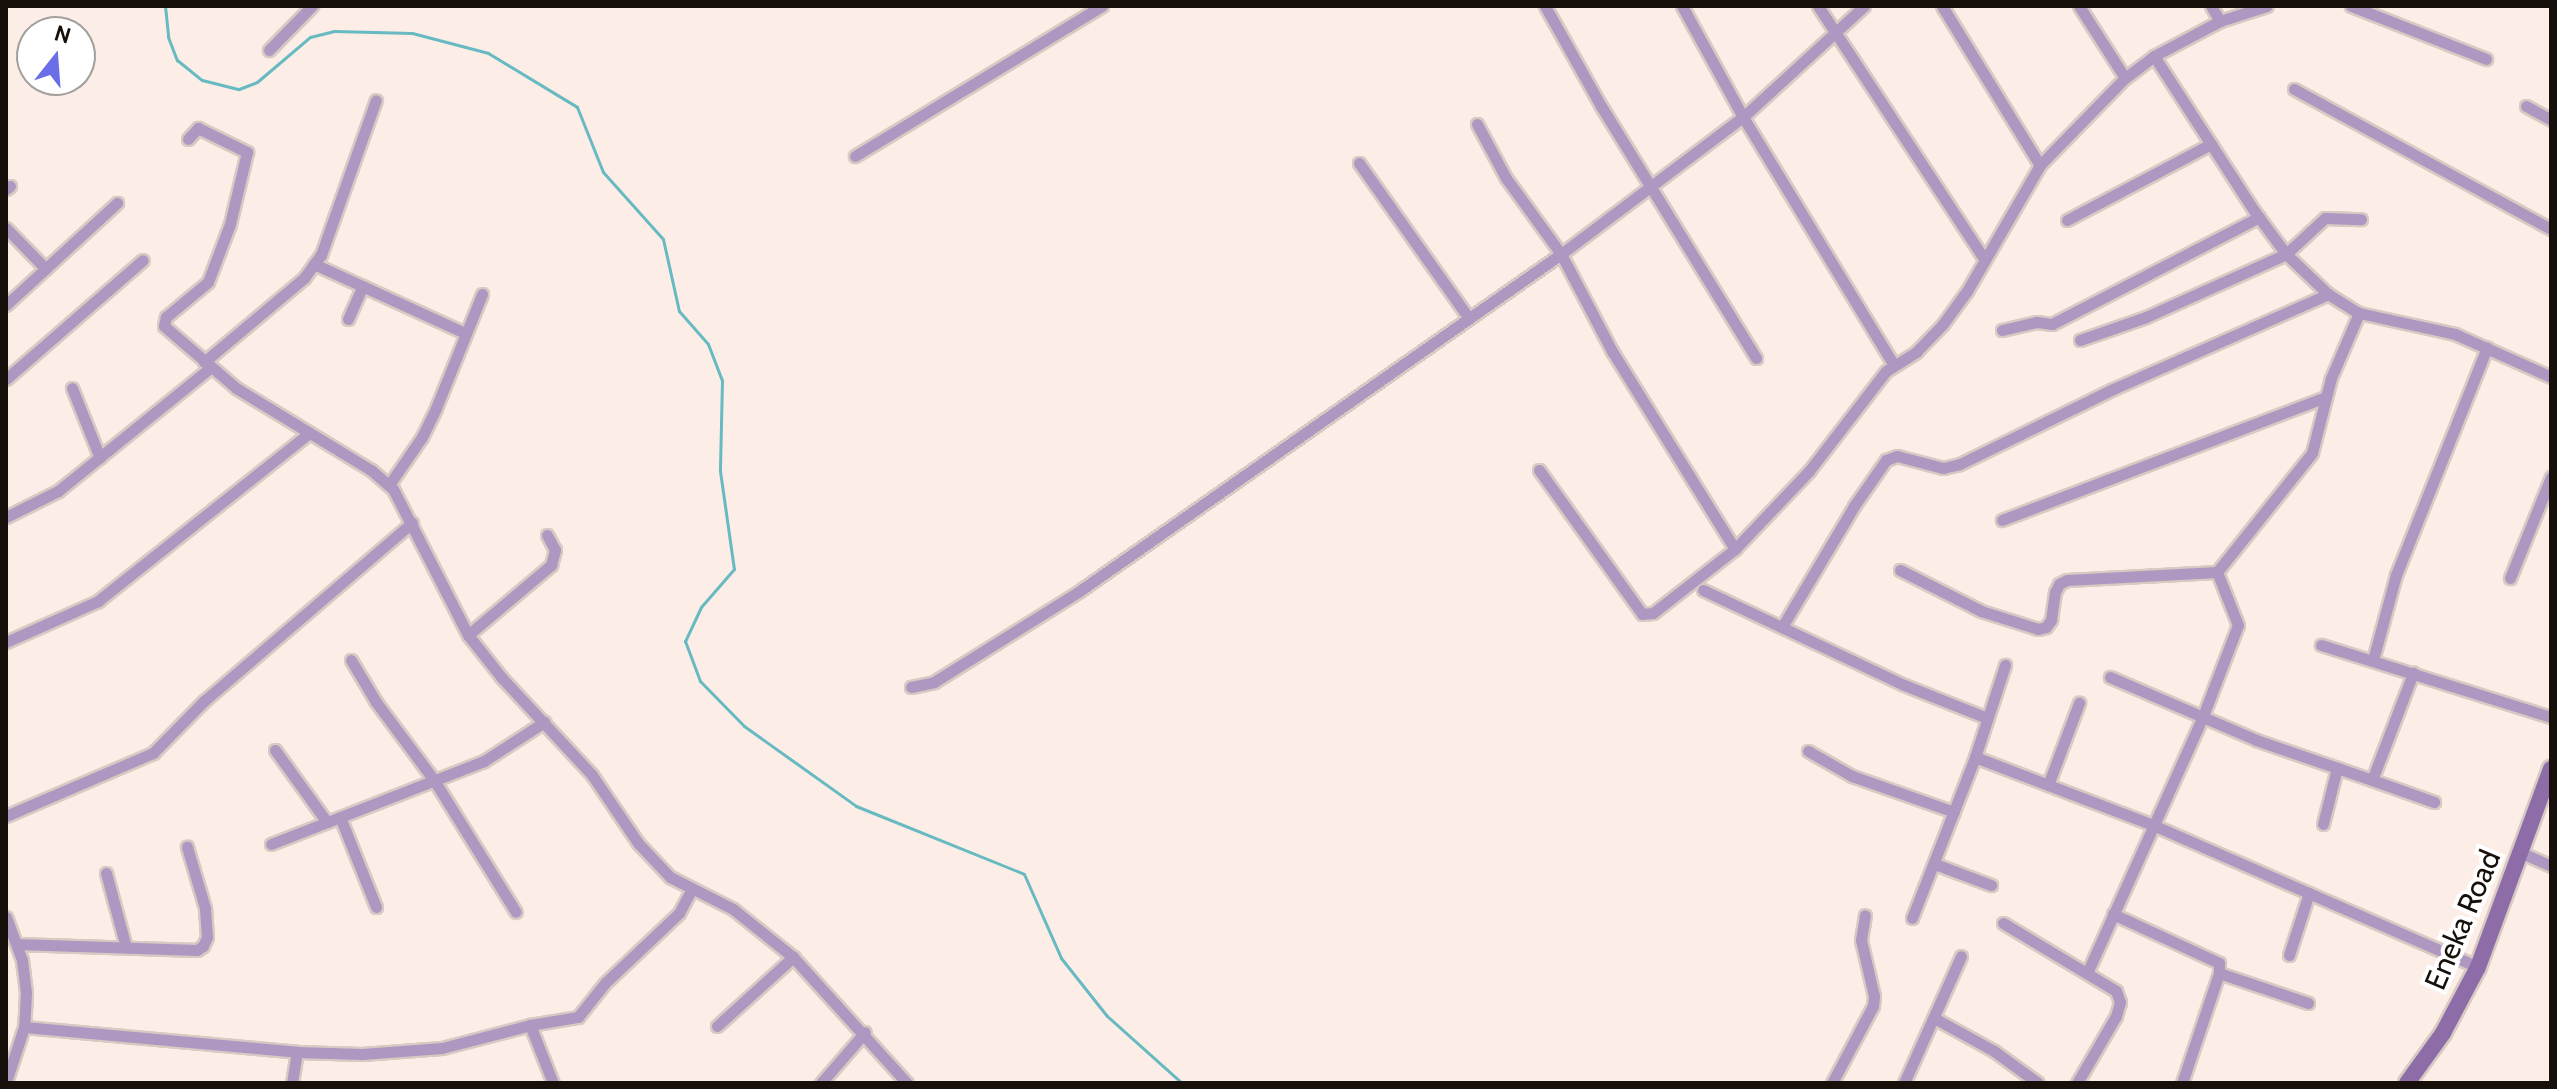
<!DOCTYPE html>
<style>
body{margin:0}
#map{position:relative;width:2557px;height:1089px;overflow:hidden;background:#fceee6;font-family:Cabin,sans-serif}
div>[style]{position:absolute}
.stream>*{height:3px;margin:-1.5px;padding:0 1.5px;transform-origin:1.5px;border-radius:1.5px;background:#67b9c2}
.roads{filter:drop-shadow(2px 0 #d7cac3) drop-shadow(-2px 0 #d7cac3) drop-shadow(0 2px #d7cac3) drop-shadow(0 -2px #d7cac3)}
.street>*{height:11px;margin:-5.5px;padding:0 5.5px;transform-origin:5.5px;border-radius:5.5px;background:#ae98c1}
.secondary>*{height:16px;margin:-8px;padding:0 8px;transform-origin:8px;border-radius:8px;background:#8d6ca8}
span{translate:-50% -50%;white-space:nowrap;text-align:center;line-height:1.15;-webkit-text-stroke:8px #fff;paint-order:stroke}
.street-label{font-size:30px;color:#160f0a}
.frame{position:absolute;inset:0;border:8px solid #160f0a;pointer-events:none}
.north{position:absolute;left:16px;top:16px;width:80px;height:80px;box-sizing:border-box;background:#fff;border:2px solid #a29f9d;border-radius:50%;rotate:17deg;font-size:22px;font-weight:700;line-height:32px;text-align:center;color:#160f0a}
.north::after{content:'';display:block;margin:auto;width:28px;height:36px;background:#6c6ee8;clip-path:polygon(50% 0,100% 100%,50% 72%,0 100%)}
</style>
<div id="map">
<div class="stream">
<i style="left:165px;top:6px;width:31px;rotate:84deg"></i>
<i style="left:168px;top:37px;width:25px;rotate:69deg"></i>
<i style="left:177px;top:60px;width:32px;rotate:39deg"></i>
<i style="left:202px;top:80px;width:38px;rotate:14deg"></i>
<i style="left:239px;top:89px;width:19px;rotate:-21deg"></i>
<i style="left:257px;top:82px;width:70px;rotate:-40.3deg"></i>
<i style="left:310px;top:37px;width:25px;rotate:-14deg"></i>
<i style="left:334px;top:31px;width:78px;rotate:1.5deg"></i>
<i style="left:412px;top:33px;width:79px;rotate:14.7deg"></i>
<i style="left:488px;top:53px;width:104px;rotate:31.2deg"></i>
<i style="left:577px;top:107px;width:70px;rotate:68.2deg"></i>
<i style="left:603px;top:172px;width:90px;rotate:48.2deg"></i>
<i style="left:663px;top:239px;width:74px;rotate:77.5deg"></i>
<i style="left:679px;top:311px;width:44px;rotate:48.7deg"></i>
<i style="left:708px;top:344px;width:39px;rotate:69deg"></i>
<i style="left:722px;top:380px;width:91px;rotate:91.3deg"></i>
<i style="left:720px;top:471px;width:99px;rotate:81.9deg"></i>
<i style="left:734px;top:569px;width:50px;rotate:131deg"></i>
<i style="left:701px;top:607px;width:38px;rotate:115deg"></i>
<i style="left:685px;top:641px;width:43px;rotate:69.4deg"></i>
<i style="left:700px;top:681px;width:63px;rotate:45.6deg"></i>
<i style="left:744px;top:726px;width:138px;rotate:35.5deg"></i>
<i style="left:856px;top:806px;width:181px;rotate:22deg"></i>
<i style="left:1024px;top:874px;width:92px;rotate:66.2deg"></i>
<i style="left:1061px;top:958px;width:74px;rotate:51.6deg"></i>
<i style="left:1107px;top:1016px;width:101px;rotate:41.8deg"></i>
</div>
<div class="roads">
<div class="street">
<i style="left:1545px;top:6px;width:115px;rotate:60.8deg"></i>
<i style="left:1601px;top:106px;width:296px;rotate:58.4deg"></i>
<i style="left:1682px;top:6px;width:127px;rotate:61.2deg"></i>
<i style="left:1743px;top:117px;width:289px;rotate:58.7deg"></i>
<i style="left:1818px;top:6px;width:303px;rotate:56.7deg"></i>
<i style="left:1942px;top:6px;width:187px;rotate:58.4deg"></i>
<i style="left:2079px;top:6px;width:85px;rotate:57.4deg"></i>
<i style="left:2211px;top:6px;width:17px;rotate:59deg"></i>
<i style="left:2351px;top:6px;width:145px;rotate:21.4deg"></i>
<i style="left:269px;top:50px;width:62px;rotate:-45.7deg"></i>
<i style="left:2154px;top:56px;width:186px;rotate:57.1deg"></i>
<i style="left:2255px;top:212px;width:52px;rotate:53.6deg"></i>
<i style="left:2286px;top:254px;width:58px;rotate:43.6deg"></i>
<i style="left:2328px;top:294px;width:36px;rotate:32deg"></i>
<i style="left:2359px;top:313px;width:98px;rotate:12.3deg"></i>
<i style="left:2455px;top:334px;width:105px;rotate:24.1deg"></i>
<i style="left:2294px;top:89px;width:293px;rotate:28.6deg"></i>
<i style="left:2526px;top:106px;width:29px;rotate:29deg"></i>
<i style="left:1477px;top:124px;width:61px;rotate:61.8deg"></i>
<i style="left:1506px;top:178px;width:94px;rotate:54.1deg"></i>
<i style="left:1561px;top:254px;width:110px;rotate:62.3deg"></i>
<i style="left:1612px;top:351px;width:233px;rotate:58.2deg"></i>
<i style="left:188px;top:139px;width:15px;rotate:-48deg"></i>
<i style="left:198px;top:128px;width:55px;rotate:26.1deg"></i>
<i style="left:247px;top:152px;width:74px;rotate:103.3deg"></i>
<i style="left:230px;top:224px;width:62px;rotate:110.8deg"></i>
<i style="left:208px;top:282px;width:55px;rotate:140.2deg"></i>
<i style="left:166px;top:317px;width:9px;rotate:103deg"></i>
<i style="left:164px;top:326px;width:95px;rotate:40.7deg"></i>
<i style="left:236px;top:388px;width:158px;rotate:31.3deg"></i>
<i style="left:371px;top:470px;width:29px;rotate:41deg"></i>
<i style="left:393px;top:489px;width:164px;rotate:62.8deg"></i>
<i style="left:468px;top:635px;width:55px;rotate:51.7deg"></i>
<i style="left:502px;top:678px;width:132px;rotate:47.1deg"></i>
<i style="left:592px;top:775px;width:82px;rotate:55.9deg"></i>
<i style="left:638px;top:843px;width:47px;rotate:46.7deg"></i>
<i style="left:670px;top:877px;width:71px;rotate:26.9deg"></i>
<i style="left:733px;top:909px;width:77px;rotate:38.7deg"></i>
<i style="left:855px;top:156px;width:289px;rotate:-31.3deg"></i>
<i style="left:1359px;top:163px;width:189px;rotate:54.7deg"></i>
<i style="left:6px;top:189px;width:5px;rotate:-37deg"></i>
<i style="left:2067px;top:220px;width:163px;rotate:-27.8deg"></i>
<i style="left:6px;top:228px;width:57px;rotate:45.7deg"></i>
<i style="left:314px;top:264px;width:166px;rotate:24.6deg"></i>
<i style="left:6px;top:305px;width:151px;rotate:-42.6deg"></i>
<i style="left:348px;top:319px;width:36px;rotate:-66deg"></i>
<i style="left:2002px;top:330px;width:36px;rotate:-13deg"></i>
<i style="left:2037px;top:322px;width:15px;rotate:8deg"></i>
<i style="left:2052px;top:324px;width:233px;rotate:-27.3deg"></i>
<i style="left:2080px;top:340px;width:70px;rotate:-19.2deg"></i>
<i style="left:2146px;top:317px;width:154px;rotate:-24.2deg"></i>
<i style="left:2286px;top:254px;width:53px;rotate:-42.7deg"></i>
<i style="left:2325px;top:218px;width:36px;rotate:2deg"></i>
<i style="left:204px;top:362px;width:131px;rotate:-40deg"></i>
<i style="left:304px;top:278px;width:29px;rotate:-54deg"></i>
<i style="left:321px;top:255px;width:164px;rotate:-70.5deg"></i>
<i style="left:6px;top:379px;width:181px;rotate:-41deg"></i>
<i style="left:72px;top:388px;width:75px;rotate:68.2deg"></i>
<i style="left:1539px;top:470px;width:177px;rotate:54.4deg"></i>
<i style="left:1642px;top:614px;width:11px;rotate:-5deg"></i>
<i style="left:1653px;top:613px;width:104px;rotate:-38deg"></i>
<i style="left:1735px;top:549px;width:108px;rotate:-46.5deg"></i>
<i style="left:1809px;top:471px;width:126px;rotate:-52.4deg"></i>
<i style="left:1886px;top:371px;width:36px;rotate:-32deg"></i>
<i style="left:1916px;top:352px;width:39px;rotate:-46deg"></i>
<i style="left:1943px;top:324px;width:41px;rotate:-54deg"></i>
<i style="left:1967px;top:291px;width:146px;rotate:-59.9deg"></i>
<i style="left:2040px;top:165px;width:122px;rotate:-45.7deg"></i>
<i style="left:2125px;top:78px;width:36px;rotate:-37deg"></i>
<i style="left:2154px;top:56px;width:75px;rotate:-27.9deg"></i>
<i style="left:2220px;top:21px;width:49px;rotate:-17.7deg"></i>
<i style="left:389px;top:485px;width:58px;rotate:-55.5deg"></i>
<i style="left:422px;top:437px;width:32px;rotate:-64deg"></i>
<i style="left:436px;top:408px;width:123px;rotate:-68deg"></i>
<i style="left:6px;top:517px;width:58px;rotate:-26.6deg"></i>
<i style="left:58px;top:491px;width:196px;rotate:-39deg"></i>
<i style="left:2002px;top:520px;width:346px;rotate:-20.8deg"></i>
<i style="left:1900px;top:570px;width:91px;rotate:26.8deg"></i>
<i style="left:1981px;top:611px;width:60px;rotate:17.5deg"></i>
<i style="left:2038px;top:629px;width:8px;rotate:-14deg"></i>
<i style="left:2046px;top:627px;width:9px;rotate:-54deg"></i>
<i style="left:2051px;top:620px;width:28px;rotate:-82deg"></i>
<i style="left:2055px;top:592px;width:9px;rotate:-63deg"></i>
<i style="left:2059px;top:584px;width:9px;rotate:-27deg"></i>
<i style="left:2067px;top:580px;width:150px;rotate:-3.1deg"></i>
<i style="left:2217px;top:572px;width:152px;rotate:-51.4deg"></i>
<i style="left:2312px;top:453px;width:77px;rotate:-75.8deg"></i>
<i style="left:2331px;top:378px;width:71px;rotate:-66.7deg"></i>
<i style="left:2510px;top:578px;width:109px;rotate:-67.9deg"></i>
<i style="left:1703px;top:590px;width:222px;rotate:25.3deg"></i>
<i style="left:1904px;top:685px;width:89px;rotate:21.7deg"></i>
<i style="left:1782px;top:627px;width:141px;rotate:-59.2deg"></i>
<i style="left:1854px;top:506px;width:56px;rotate:-55.2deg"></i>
<i style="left:1886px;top:460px;width:12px;rotate:-20deg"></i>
<i style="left:1897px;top:456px;width:48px;rotate:14.6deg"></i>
<i style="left:1943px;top:468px;width:17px;rotate:-13deg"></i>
<i style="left:1960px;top:464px;width:170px;rotate:-26.1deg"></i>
<i style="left:2113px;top:389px;width:235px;rotate:-23.8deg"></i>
<i style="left:468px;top:635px;width:109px;rotate:-40.1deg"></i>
<i style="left:551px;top:565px;width:16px;rotate:-75deg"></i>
<i style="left:555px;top:550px;width:17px;rotate:-118deg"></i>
<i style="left:6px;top:642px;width:101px;rotate:-24deg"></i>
<i style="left:98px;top:601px;width:270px;rotate:-38.5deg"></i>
<i style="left:2321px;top:645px;width:241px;rotate:17.4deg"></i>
<i style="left:351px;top:660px;width:49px;rotate:59.2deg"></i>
<i style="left:376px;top:702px;width:97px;rotate:53.4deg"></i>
<i style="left:434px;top:780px;width:155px;rotate:58.2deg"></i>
<i style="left:2373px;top:660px;width:88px;rotate:-74.9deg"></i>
<i style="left:2396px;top:575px;width:245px;rotate:-68.2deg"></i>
<i style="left:2110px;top:677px;width:159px;rotate:23.3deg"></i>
<i style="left:2256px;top:740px;width:123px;rotate:19deg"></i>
<i style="left:2372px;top:780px;width:115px;rotate:-69deg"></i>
<i style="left:911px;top:687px;width:24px;rotate:-12deg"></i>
<i style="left:934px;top:682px;width:173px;rotate:-32deg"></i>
<i style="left:1081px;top:590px;width:586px;rotate:-34.99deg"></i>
<i style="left:1561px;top:254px;width:228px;rotate:-37deg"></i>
<i style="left:1743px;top:117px;width:164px;rotate:-42.5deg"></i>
<i style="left:275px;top:750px;width:89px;rotate:54.2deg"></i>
<i style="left:1808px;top:751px;width:51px;rotate:29.6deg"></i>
<i style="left:1852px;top:776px;width:108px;rotate:19.4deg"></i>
<i style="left:1975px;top:757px;width:191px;rotate:20.9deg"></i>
<i style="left:2153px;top:825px;width:355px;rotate:23.6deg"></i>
<i style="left:2372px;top:780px;width:66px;rotate:19.5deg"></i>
<i style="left:2048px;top:785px;width:88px;rotate:-69.3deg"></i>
<i style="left:6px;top:816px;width:160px;rotate:-23.2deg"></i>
<i style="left:153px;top:753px;width:73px;rotate:-45.6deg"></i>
<i style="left:204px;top:701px;width:274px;rotate:-40.6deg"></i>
<i style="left:340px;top:817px;width:97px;rotate:68.2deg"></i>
<i style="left:2323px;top:824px;width:58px;rotate:-76deg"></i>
<i style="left:271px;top:844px;width:229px;rotate:-21.3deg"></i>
<i style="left:484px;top:761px;width:72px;rotate:-33deg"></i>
<i style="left:2522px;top:853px;width:32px;rotate:24deg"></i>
<i style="left:1935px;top:864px;width:60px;rotate:20.6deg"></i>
<i style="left:106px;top:873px;width:77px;rotate:74.9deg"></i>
<i style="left:2113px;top:914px;width:117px;rotate:24.8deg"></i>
<i style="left:2219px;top:963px;width:10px;rotate:90deg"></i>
<i style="left:2219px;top:973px;width:116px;rotate:108.6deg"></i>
<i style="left:6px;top:917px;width:46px;rotate:69.6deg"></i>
<i style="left:22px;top:960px;width:33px;rotate:83deg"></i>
<i style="left:26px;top:993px;width:34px;rotate:93deg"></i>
<i style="left:24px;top:1027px;width:58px;rotate:108.1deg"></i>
<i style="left:1912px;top:918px;width:173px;rotate:-68.6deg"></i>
<i style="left:1975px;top:757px;width:97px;rotate:-71.9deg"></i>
<i style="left:2003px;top:923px;width:132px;rotate:31deg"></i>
<i style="left:2116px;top:991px;width:12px;rotate:70deg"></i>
<i style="left:2120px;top:1002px;width:15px;rotate:106deg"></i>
<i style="left:2116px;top:1016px;width:78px;rotate:120.2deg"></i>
<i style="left:17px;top:944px;width:180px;rotate:1.9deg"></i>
<i style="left:197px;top:950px;width:7px;rotate:-34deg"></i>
<i style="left:203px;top:946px;width:10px;rotate:-66deg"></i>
<i style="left:207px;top:937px;width:29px;rotate:-94deg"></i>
<i style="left:205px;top:908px;width:64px;rotate:-106.4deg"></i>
<i style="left:2289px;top:955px;width:65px;rotate:-72.1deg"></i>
<i style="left:2088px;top:971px;width:280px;rotate:-65.7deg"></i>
<i style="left:2203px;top:716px;width:97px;rotate:-69deg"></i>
<i style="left:2238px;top:625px;width:57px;rotate:-111.6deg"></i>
<i style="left:2219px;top:973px;width:94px;rotate:18.6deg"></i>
<i style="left:1934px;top:1018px;width:68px;rotate:28.8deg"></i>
<i style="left:1994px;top:1051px;width:54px;rotate:36deg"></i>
<i style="left:530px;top:1025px;width:62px;rotate:68.4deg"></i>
<i style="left:717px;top:1026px;width:103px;rotate:-42.2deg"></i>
<i style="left:793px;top:957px;width:170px;rotate:47.9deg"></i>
<i style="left:24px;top:1027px;width:274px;rotate:5.2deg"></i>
<i style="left:297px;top:1052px;width:65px;rotate:1.8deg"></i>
<i style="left:362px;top:1054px;width:80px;rotate:-4.3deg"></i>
<i style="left:442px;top:1048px;width:91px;rotate:-14.6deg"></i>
<i style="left:530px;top:1025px;width:49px;rotate:-9.5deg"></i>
<i style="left:578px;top:1017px;width:43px;rotate:-51.5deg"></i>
<i style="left:605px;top:983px;width:102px;rotate:-43.4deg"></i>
<i style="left:679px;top:913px;width:26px;rotate:-62deg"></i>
<i style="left:292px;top:1083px;width:31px;rotate:-81deg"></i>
<i style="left:821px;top:1083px;width:67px;rotate:-49.2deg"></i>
<i style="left:1832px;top:1083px;width:87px;rotate:-62deg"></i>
<i style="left:1873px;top:1006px;width:10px;rotate:-84deg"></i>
<i style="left:1874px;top:996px;width:57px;rotate:-103.1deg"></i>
<i style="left:1861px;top:940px;width:25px;rotate:-81deg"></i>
<i style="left:1904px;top:1083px;width:139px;rotate:-65.8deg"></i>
</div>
<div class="secondary">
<i style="left:2407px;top:1083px;width:62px;rotate:-54.2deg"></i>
<i style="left:2443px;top:1033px;width:75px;rotate:-62.1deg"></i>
<i style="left:2478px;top:967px;width:211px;rotate:-69.8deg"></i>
</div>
</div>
<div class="street-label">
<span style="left:2463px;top:920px;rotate:-67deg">Eneka Road</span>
</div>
<div class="frame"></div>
<div class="north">N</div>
</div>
